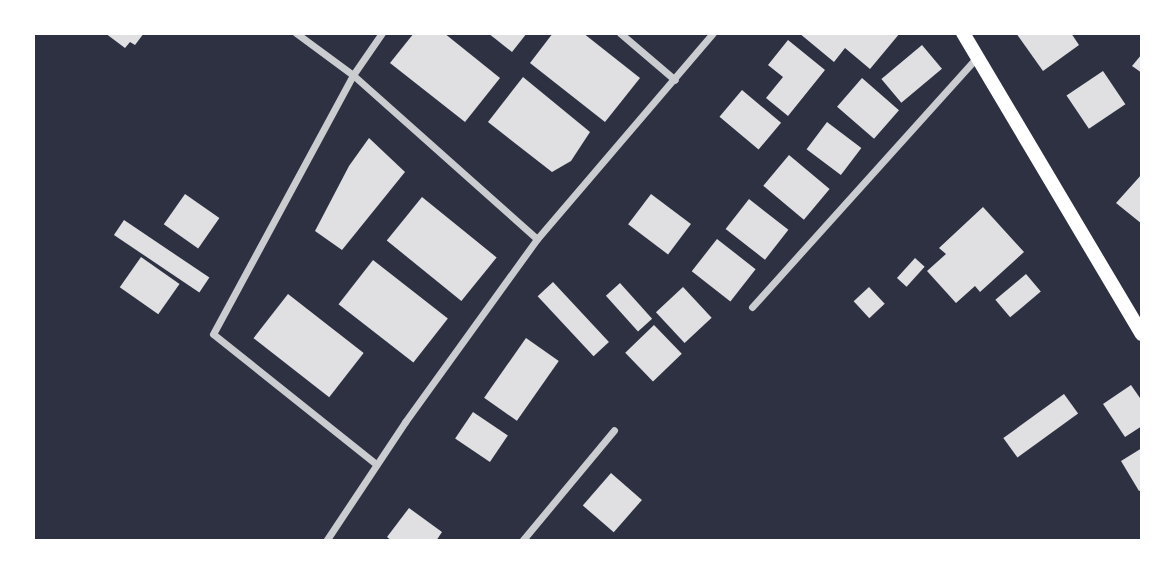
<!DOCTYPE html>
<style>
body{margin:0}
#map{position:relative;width:1175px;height:574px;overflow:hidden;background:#2d3142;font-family:Helvetica,sans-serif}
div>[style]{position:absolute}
.building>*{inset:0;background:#e0e0e3;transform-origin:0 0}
.minor>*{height:7px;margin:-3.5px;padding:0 3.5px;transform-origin:3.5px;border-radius:3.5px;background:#caccd0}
.secondary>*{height:14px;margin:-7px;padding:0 7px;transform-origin:7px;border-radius:7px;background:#fff}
span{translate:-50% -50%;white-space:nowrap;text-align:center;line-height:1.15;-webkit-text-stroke:7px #fff;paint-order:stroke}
.frame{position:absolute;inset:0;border:35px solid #fff;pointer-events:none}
</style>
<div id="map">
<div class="building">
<i style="clip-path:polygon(105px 33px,144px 33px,135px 45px,130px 42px,125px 48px)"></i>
<i style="clip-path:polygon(414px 33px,444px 33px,500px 78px,465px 122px,390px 63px)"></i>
<i style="clip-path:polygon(488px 33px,527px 33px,512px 52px)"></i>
<i style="clip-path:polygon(553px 33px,583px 33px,640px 78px,605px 122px,530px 63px)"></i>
<i style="clip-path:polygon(799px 33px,900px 33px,870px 69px,845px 48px,834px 62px)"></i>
<i style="clip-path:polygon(1016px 33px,1071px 33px,1079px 45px,1043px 71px)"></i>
<i style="clip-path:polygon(788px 40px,825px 70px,788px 116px,766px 98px,783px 77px,768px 65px)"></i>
<i style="left:922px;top:45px;width:31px;height:53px;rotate:50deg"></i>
<i style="clip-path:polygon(1142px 54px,1142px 73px,1132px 66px)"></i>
<i style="left:1103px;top:71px;width:40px;height:44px;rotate:56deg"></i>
<i style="clip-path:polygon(523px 77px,590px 132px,571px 161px,552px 172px,488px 122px)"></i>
<i style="left:862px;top:78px;width:49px;height:38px;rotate:41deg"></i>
<i style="left:742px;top:90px;width:51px;height:35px;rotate:40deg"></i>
<i style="left:827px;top:122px;width:43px;height:34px;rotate:37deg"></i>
<i style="clip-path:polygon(369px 138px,405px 172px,342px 250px,315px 231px,349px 166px)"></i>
<i style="left:789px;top:155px;width:53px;height:40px;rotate:40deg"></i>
<i style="clip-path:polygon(1142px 174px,1142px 224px,1116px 203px)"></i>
<i style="left:185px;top:194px;width:42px;height:37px;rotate:35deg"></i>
<i style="left:651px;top:194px;width:50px;height:38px;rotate:37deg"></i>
<i style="left:422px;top:197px;width:96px;height:56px;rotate:39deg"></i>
<i style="left:749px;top:199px;width:50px;height:38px;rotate:38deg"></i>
<i style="clip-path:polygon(983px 207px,1024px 252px,980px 292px,975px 286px,956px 303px,927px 271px,946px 254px,939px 248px)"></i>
<i style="left:124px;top:220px;width:103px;height:18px;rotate:34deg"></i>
<i style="left:717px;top:239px;width:49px;height:41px;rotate:38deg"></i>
<i style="left:141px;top:257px;width:47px;height:37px;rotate:35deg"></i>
<i style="left:915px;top:258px;width:13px;height:27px;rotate:42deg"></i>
<i style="left:373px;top:260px;width:95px;height:56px;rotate:38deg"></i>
<i style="left:1026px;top:274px;width:23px;height:40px;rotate:50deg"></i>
<i style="left:553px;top:282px;width:82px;height:21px;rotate:47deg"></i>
<i style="left:620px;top:283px;width:48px;height:19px;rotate:48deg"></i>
<i style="left:683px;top:287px;width:42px;height:37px;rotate:47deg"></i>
<i style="left:869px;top:287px;width:23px;height:21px;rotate:47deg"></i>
<i style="left:288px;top:294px;width:96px;height:56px;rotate:38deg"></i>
<i style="left:654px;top:325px;width:40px;height:40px;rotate:46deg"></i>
<i style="left:526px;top:338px;width:40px;height:73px;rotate:35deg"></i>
<i style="clip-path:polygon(1131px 385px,1142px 401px,1142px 426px,1125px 437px,1103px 404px)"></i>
<i style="left:1064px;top:394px;width:24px;height:75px;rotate:54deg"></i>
<i style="left:473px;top:412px;width:42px;height:32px;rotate:34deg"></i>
<i style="clip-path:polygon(1142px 448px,1142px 490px,1139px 491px,1121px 461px)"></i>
<i style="left:611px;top:473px;width:41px;height:43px;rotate:41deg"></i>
<i style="clip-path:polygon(409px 508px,442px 532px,436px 541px,392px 541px,387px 537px)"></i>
</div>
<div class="minor">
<i style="left:296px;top:33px;width:71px;rotate:36.4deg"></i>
<i style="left:353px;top:75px;width:246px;rotate:41.7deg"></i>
<i style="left:620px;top:33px;width:72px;rotate:40.5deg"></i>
<i style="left:752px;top:307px;width:335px;rotate:-48deg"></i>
<i style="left:376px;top:464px;width:208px;rotate:-141.4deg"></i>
<i style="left:213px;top:334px;width:294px;rotate:-61.6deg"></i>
<i style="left:353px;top:75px;width:51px;rotate:-55.4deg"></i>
<i style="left:326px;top:541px;width:143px;rotate:-56.4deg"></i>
<i style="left:405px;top:422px;width:226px;rotate:-54.2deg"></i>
<i style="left:537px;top:239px;width:271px;rotate:-49.5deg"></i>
<i style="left:522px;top:541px;width:144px;rotate:-50.3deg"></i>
</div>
<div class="secondary">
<i style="left:963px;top:33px;width:350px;rotate:59.3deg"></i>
</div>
<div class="frame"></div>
</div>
